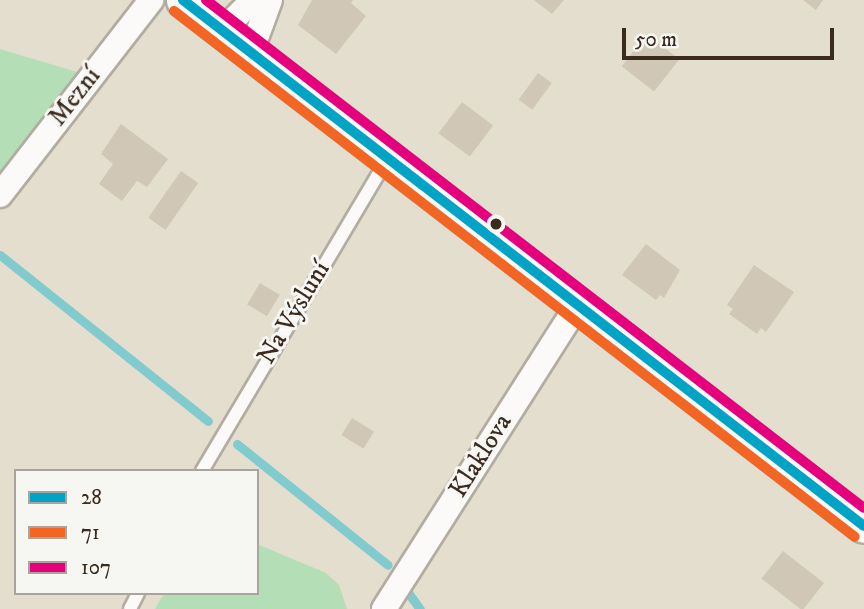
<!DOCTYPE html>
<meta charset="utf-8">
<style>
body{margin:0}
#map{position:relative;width:864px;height:609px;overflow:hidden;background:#e3dece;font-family:"IM FELL DW Pica",serif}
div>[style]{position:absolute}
.green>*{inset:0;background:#b4dfb6}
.stream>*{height:9px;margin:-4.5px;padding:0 4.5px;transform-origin:4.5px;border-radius:4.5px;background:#81cbcf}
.building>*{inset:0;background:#d1c7b6;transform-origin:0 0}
.roads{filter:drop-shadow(2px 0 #b2aca1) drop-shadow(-2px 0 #b2aca1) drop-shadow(0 2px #b2aca1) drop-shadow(0 -2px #b2aca1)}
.service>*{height:12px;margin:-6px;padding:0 6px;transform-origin:6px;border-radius:6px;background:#fbfaf8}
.minor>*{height:24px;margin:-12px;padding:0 12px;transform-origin:12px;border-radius:12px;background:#fbfaf8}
.secondary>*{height:33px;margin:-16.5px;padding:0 16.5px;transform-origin:16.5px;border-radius:16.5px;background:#fbfaf8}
.bus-1>*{height:10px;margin:-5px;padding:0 5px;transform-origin:5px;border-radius:5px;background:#03a3c5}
.bus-2>*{height:10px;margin:-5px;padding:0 5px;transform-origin:5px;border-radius:5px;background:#f26522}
.bus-3>*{height:10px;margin:-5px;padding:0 5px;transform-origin:5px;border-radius:5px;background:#e5007d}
.dots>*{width:19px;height:19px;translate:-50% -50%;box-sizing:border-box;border:4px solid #f6f6f2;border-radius:50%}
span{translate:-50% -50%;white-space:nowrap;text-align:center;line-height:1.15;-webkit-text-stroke:6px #f6f6f2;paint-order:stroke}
.street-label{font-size:26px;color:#3b2a1e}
.legend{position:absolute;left:14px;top:469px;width:245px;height:126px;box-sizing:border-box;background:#f6f6f2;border:2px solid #aba49d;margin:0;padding:9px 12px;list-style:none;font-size:21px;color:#3b2a1e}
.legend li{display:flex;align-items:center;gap:14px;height:35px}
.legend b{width:35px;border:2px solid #aba49d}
.scale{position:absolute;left:622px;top:28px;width:212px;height:32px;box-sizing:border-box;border:4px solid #3b2a1e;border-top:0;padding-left:9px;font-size:21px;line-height:24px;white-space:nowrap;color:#3b2a1e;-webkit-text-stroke:5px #f6f6f2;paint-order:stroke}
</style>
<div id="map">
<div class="green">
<i style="clip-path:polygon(0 49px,84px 74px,0 191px)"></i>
<i style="clip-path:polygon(257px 544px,326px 573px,339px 585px,347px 609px,155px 609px,164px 593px,257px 593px)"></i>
</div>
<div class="stream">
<i style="left:0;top:255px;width:266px;rotate:38.6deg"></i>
<i style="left:237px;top:444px;width:193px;rotate:38.7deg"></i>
<i style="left:404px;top:587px;width:27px;rotate:54deg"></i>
</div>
<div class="building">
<i style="clip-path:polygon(312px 0,353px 0,351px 3px,366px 16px,336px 54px,298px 25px)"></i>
<i style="clip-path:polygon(534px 0,564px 0,552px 14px)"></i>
<i style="clip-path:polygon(803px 0,823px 0,816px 10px)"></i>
<i style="left:647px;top:34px;width:41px;height:41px;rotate:38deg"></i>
<i style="left:538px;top:73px;width:17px;height:33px;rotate:36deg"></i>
<i style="left:462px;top:102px;width:39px;height:39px;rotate:37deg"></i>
<i style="clip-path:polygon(121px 124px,168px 159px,147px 187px,137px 181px,122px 201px,99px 184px,113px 164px,101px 154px)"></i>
<i style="left:181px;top:171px;width:21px;height:57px;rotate:35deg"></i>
<i style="clip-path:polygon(646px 244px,680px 270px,664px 298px,660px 295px,656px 300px,622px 275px)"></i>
<i style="clip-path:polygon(754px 265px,794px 292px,766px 332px,761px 328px,757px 334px,729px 314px,733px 309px,727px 305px)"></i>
<i style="left:260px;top:283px;width:23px;height:25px;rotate:31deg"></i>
<i style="left:352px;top:418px;width:26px;height:20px;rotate:32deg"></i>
<i style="left:783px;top:551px;width:52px;height:35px;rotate:38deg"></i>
</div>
<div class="roads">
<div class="service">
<i style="left:202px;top:471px;width:364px;rotate:-59.3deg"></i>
<i style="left:130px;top:609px;width:18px;rotate:-63deg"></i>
</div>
<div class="minor">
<i style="left:222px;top:31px;width:44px;rotate:-45deg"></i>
<i style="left:251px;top:52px;width:55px;rotate:-69.9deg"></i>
<i style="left:0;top:195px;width:247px;rotate:-52.2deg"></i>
<i style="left:384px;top:609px;width:363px;rotate:-57.5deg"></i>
</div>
<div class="secondary">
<i style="left:183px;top:0;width:860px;rotate:37.68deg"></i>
</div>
</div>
<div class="bus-1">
<i style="left:183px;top:0;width:860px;rotate:37.68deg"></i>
</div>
<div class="bus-2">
<i style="left:174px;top:11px;width:860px;rotate:37.68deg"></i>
</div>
<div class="bus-3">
<i style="left:206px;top:0;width:831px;rotate:37.67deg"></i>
</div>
<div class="dots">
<i style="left:496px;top:224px;background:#3b2a1e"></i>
</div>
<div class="street-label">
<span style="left:75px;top:97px;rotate:-52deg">Mezní</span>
<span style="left:294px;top:313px;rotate:-59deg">Na Výsluní</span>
<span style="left:481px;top:456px;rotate:-58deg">Klaklova</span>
</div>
<ul class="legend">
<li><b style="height:9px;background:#03a3c5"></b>28</li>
<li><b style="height:9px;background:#f26522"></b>71</li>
<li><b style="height:9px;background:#e5007d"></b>107</li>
</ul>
<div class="scale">50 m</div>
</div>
